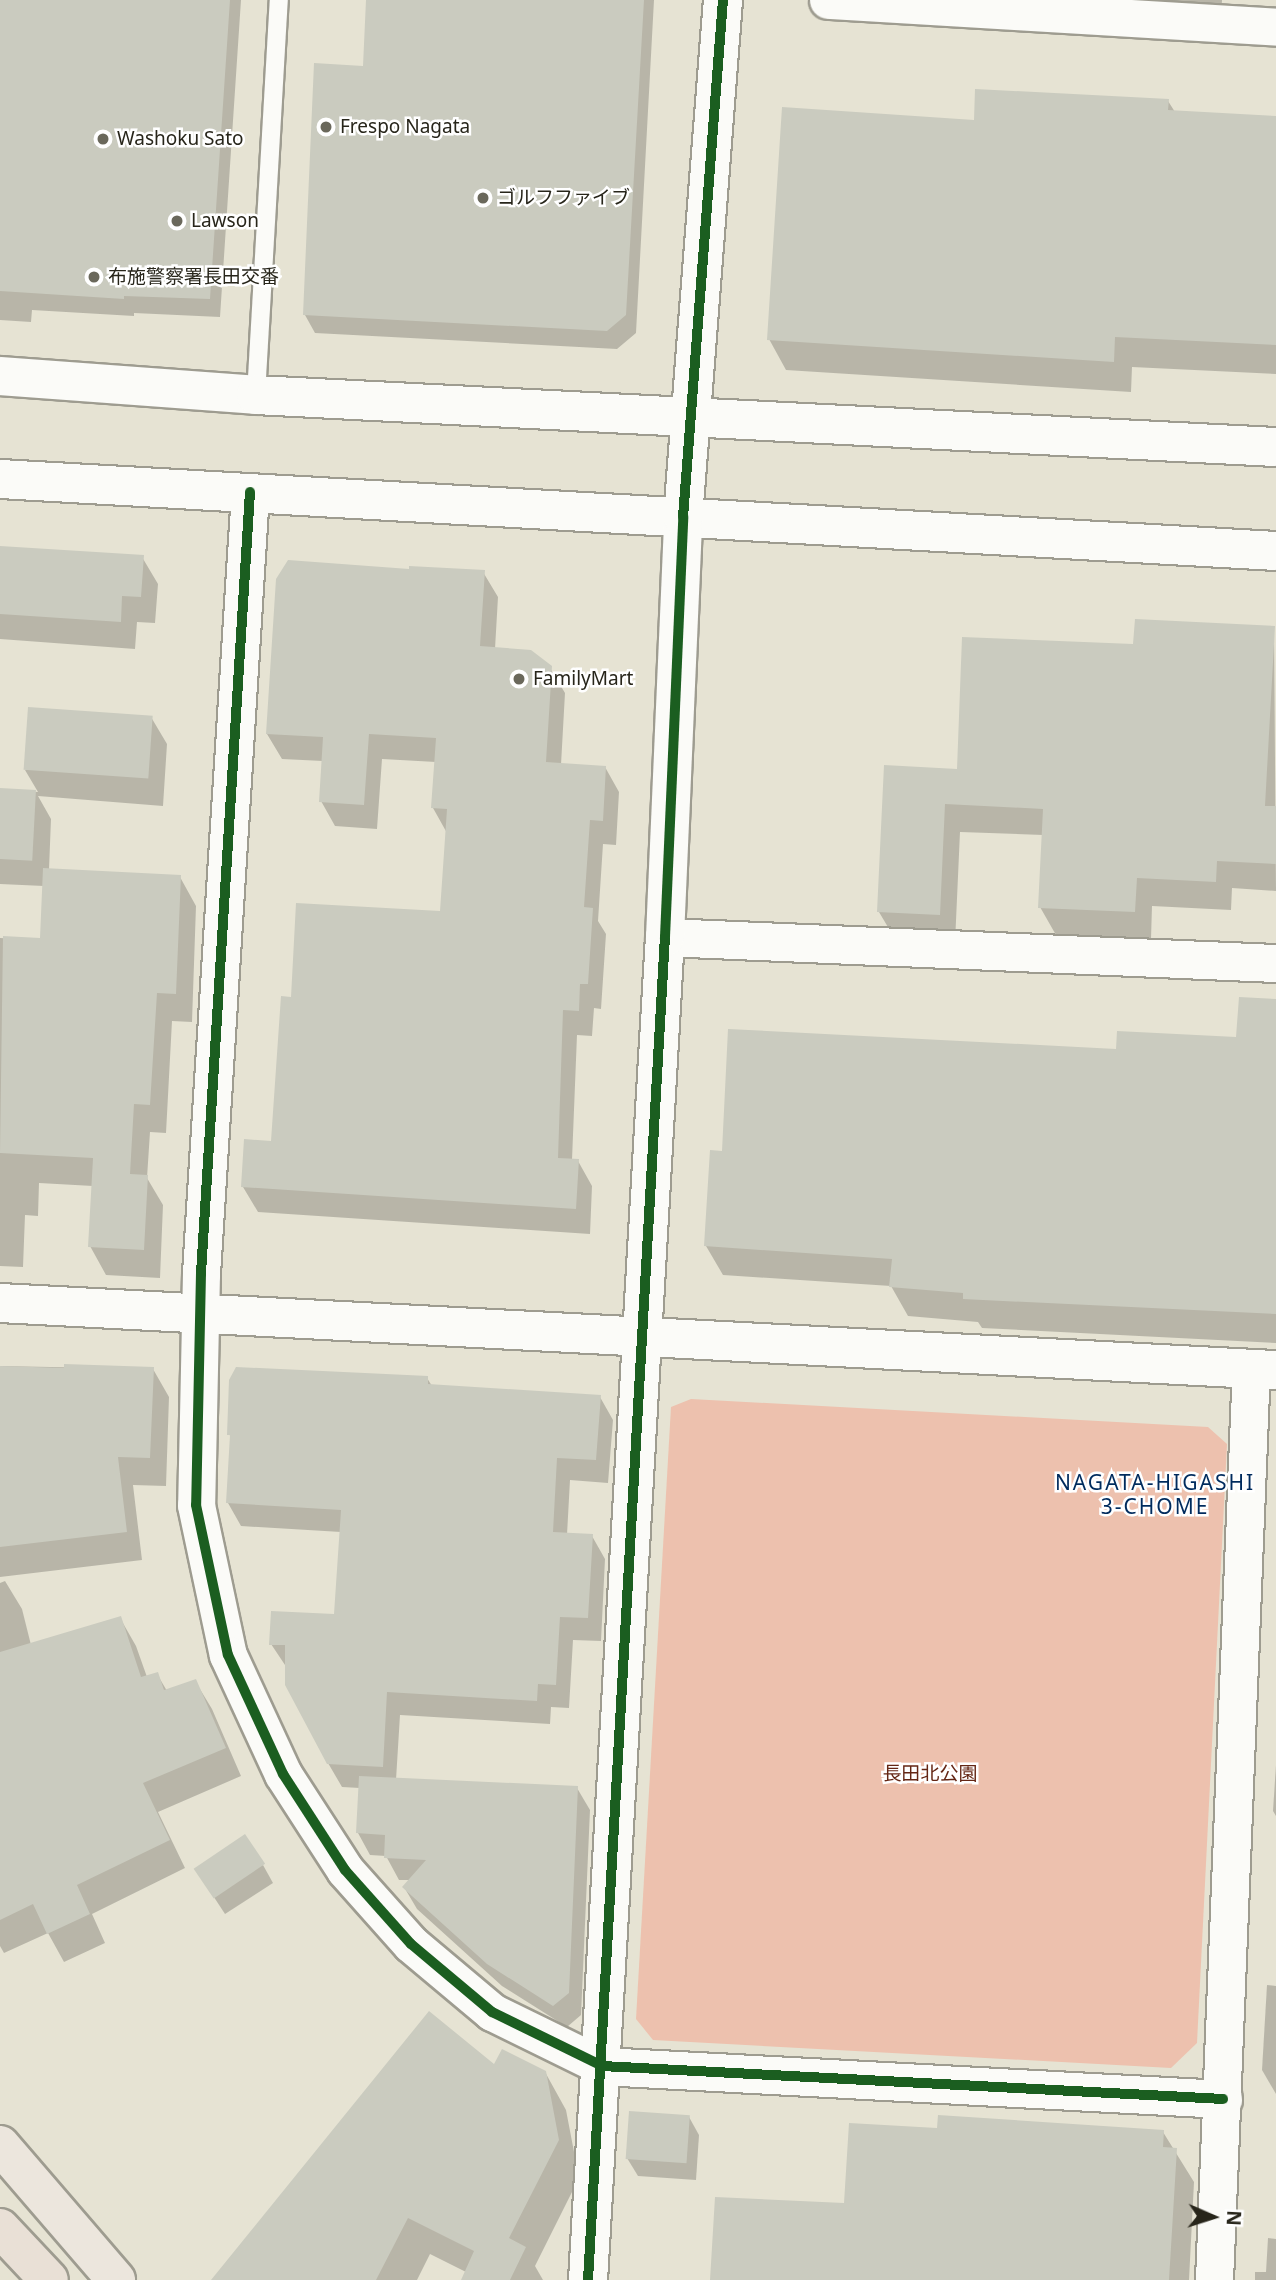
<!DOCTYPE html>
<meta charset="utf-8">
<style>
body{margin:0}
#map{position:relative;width:1276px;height:2280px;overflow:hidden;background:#e6e3d3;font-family:"Noto Sans","Noto Sans JP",sans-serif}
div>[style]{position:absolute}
.green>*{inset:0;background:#edc1ae}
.shadow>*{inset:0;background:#0003}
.building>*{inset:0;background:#cacbbf;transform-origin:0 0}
.roads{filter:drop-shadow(2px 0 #9e9c90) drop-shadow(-2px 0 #9e9c90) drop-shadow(0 2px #9e9c90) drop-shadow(0 -2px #9e9c90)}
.service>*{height:18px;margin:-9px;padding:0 9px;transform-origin:9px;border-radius:9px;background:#fbfbf8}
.minor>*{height:37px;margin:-18.5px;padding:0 18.5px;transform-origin:18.5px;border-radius:18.5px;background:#fbfbf8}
.tertiary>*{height:38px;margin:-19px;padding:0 19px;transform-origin:19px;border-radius:19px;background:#fbfbf8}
.trunk>*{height:38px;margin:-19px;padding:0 19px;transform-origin:19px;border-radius:19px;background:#ece6dd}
.motorway>*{height:38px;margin:-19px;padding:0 19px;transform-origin:19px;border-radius:19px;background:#e9e0d6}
.cycleway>*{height:10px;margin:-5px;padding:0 5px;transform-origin:5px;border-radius:5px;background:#1b5e20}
.dots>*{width:19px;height:19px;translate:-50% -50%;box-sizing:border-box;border:4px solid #fff;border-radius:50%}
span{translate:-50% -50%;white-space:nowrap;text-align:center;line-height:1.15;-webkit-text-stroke:5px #fff;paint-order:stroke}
.poi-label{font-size:19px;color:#27251a}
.left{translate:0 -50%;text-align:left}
.park-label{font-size:19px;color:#642614}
.neighbourhood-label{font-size:21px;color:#002b5d;letter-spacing:2px}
.north{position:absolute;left:1178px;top:2182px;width:70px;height:70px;-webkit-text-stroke:5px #fff;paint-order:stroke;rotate:93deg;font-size:19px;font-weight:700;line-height:28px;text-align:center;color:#27251a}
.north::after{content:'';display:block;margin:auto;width:24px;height:32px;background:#27251a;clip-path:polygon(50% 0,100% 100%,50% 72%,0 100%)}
</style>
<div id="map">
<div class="green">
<i style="clip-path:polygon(691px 1399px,1208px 1427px,1227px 1444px,1197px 2043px,1171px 2068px,653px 2040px,636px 2019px,671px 1407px)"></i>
</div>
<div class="shadow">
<i style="clip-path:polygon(0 0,241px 0,220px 317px,134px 313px,134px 316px,32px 310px,31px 322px,0 320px)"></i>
<i style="clip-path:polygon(368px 0,654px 0,636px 333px,617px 349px,315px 333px,305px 315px,365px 68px)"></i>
<i style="clip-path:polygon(954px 0,1222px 0,1221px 19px)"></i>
<i style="clip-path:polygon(1168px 101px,1175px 112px,1276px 117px,1276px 374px,1132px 367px,1131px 392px,786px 370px,769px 339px,976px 121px)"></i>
<i style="clip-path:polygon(0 547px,142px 557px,158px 584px,155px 623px,137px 622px,135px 649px,0 639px)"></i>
<i style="clip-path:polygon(411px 571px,483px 572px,498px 597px,495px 649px,550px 668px,565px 693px,561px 765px,605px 767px,619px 792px,616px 845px,603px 844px,598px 921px,606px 934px,601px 1009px,594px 1008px,592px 1036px,577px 1035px,572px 1160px,578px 1161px,592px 1186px,590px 1234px,258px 1212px,243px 1187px,442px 913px,447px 833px,433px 808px,436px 762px,382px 759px,377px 829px,335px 826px,321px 801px,323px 761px,282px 759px,267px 734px)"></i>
<i style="clip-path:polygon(1274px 628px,1276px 891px,1232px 888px,1231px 910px,1152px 906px,1151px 939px,1056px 935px,1040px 907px,1043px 835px,960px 832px,955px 943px,895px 939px,879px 912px,958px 770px,1135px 646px)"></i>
<i style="clip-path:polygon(151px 717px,167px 744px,163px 806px,38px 796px,51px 819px,49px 870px,180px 877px,196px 906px,192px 1022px,172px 1021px,166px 1133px,150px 1132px,147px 1178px,163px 1205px,160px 1278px,106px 1275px,90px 1246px,93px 1186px,39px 1183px,38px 1216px,25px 1215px,23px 1267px,0 1266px,0 938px,41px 940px,44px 886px,0 884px,0 790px,38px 792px,25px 770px)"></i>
<i style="clip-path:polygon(1276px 1001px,1276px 1343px,982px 1328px,978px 1322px,908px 1316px,891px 1286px,723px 1275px,706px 1246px,723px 1153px,1118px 1051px,1238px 1039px)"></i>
<i style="clip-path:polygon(0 1366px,153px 1369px,169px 1397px,166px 1486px,133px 1485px,142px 1560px,0 1577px)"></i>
<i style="clip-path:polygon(427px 1378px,432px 1386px,600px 1397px,613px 1420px,608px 1483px,570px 1480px,567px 1535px,592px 1536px,605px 1559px,601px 1641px,573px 1640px,569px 1708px,551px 1707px,550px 1724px,400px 1715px,396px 1780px,577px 1788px,590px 1810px,581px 2015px,567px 2027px,502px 1986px,417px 1909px,404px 1887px,410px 1880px,399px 1880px,386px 1856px,370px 1855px,358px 1833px,360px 1788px,342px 1787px,328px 1763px,287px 1668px,271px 1644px,336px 1616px,341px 1532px,241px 1526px,228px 1503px,232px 1439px,229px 1434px)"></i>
<i style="clip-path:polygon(5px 1581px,22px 1609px,31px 1645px,120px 1618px,136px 1646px,147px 1677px,157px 1674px,167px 1691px,195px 1681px,212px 1709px,241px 1776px,158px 1812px,185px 1868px,92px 1914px,105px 1943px,64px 1962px,48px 1933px,4px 1953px,0 1946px,0 1583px)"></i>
<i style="clip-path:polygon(1276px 1765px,1276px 1816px,1273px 1811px)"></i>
<i style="clip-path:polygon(263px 1865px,273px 1883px,225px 1914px,206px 1885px)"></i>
<i style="clip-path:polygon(1267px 1985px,1276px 1986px,1276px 2094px,1262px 2070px)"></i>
<i style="clip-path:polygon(495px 2067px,545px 2072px,566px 2110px,579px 2178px,535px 2266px,543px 2280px,463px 2280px,466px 2272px,430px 2254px,417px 2280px,219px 2280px)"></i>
<i style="clip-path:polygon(689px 2117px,699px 2135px,696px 2180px,638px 2176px,627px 2158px)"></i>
<i style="clip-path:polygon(939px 2130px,1163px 2132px,1194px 2182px,1189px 2280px,712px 2280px,846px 2205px)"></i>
<i style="clip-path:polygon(1268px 2238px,1276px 2239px,1276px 2280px,1255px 2280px,1255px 2272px,1266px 2272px)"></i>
</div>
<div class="building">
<i style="clip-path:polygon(0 0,230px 0,210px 299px,124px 296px,124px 299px,0 291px)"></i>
<i style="clip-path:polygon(366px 0,644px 0,626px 315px,607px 331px,303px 315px,314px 63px,363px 66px)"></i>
<i style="clip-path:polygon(975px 89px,1169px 99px,1168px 110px,1276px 116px,1276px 345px,1115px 337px,1114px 362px,767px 340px,782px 107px,974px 120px)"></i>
<i style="clip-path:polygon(0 546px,144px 555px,141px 597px,122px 596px,121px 622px,0 614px)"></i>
<i style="clip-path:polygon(288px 560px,409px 569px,409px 566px,485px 570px,480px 646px,531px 650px,552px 666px,546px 762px,606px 766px,603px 821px,590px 820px,584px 907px,593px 908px,588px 984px,580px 984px,579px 1011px,563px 1010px,558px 1158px,579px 1159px,576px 1209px,241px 1187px,244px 1139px,271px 1141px,281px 996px,291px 997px,296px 903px,440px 911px,447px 809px,431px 808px,436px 738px,369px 734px,364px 805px,319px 802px,323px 737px,266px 734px,276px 579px)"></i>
<i style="clip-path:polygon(1135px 619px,1275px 626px,1265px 806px,1276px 806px,1276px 864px,1217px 861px,1216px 882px,1137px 878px,1135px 912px,1038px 908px,1043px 809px,945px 804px,940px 915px,877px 912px,884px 765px,957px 769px,962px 637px,1133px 644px)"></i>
<i style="left:28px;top:707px;width:125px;height:63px;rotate:4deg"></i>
<i style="left:0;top:788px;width:36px;height:71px;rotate:3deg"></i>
<i style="clip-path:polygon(43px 868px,181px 875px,176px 994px,157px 993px,150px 1105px,134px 1104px,130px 1174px,148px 1175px,144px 1250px,88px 1247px,93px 1158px,0 1153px,3px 936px,40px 938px)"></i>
<i style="clip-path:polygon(1239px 997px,1276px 999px,1276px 1314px,963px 1299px,963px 1293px,889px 1287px,892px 1259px,704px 1246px,710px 1150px,722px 1151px,728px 1029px,1116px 1049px,1117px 1031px,1236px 1037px)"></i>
<i style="clip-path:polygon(64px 1364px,154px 1367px,150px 1458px,118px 1457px,127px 1532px,0 1547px,0 1366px,64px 1368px)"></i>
<i style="clip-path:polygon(236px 1367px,428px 1376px,428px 1384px,601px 1395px,596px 1460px,557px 1458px,553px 1532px,593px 1534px,588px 1618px,560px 1617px,556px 1685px,538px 1684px,537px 1701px,387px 1692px,383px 1767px,327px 1764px,285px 1685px,285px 1645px,269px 1645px,271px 1611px,334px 1614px,341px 1510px,226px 1503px,230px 1435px,227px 1435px,229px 1380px)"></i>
<i style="clip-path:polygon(121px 1616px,141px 1677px,158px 1672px,164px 1690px,196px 1679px,226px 1748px,143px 1783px,170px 1840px,77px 1885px,90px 1914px,47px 1934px,33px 1904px,0 1920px,0 1652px)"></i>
<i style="clip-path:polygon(359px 1776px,578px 1786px,569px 1993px,553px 2006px,487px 1964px,402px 1887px,426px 1860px,384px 1858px,385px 1835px,356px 1833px)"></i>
<i style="left:245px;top:1834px;width:36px;height:62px;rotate:56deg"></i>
<i style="clip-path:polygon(429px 2011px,494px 2064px,502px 2049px,546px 2071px,559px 2140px,509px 2238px,526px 2247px,510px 2280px,461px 2280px,474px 2251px,408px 2218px,376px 2280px,211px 2280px)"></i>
<i style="left:629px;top:2111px;width:61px;height:48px;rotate:4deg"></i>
<i style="clip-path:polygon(938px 2115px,1164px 2130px,1163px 2147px,1177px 2148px,1169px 2280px,710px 2280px,715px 2197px,844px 2203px,849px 2123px,937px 2128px)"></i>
</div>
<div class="roads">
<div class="service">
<i style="left:256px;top:395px;width:396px;rotate:-86.7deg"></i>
</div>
<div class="minor">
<i style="left:828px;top:0;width:449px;rotate:3.4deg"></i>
<i style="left:250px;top:492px;width:783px;rotate:93.59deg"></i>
<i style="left:201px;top:1273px;width:232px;rotate:91.2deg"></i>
<i style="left:196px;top:1505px;width:153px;rotate:78deg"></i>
<i style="left:228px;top:1655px;width:131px;rotate:65.2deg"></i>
<i style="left:283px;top:1774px;width:114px;rotate:57.1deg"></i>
<i style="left:345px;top:1870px;width:99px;rotate:48.3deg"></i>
<i style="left:411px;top:1944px;width:106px;rotate:40deg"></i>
<i style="left:492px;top:2012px;width:123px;rotate:26.1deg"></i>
<i style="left:602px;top:2066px;width:622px;rotate:3.04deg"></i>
<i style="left:665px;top:937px;width:612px;rotate:2.44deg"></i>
<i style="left:1214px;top:2280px;width:913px;rotate:-87.68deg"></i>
</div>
<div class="tertiary">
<i style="left:0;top:376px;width:257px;rotate:4.2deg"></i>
<i style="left:256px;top:395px;width:1021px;rotate:2.92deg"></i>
<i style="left:0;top:479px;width:1278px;rotate:3.23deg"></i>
<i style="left:0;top:1303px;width:1278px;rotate:3.01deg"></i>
<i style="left:588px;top:2280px;width:1345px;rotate:-86.72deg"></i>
<i style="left:665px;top:937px;width:420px;rotate:-87.5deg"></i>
<i style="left:683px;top:517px;width:519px;rotate:-85.58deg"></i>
</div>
<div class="trunk">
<i style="left:0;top:2145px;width:178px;rotate:49.3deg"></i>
</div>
<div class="motorway">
<i style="left:0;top:2228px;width:71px;rotate:46.7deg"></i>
</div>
</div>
<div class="cycleway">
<i style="left:250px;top:492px;width:783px;rotate:93.59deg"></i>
<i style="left:201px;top:1273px;width:232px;rotate:91.2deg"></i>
<i style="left:196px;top:1505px;width:153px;rotate:78deg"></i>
<i style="left:228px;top:1655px;width:131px;rotate:65.2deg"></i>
<i style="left:283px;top:1774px;width:114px;rotate:57.1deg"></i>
<i style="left:345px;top:1870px;width:99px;rotate:48.3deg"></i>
<i style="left:411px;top:1944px;width:106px;rotate:40deg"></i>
<i style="left:492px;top:2012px;width:123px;rotate:26.1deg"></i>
<i style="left:602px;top:2066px;width:622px;rotate:3.04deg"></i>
<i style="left:588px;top:2280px;width:1345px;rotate:-86.72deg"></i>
<i style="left:665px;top:937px;width:420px;rotate:-87.5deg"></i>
<i style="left:683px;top:517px;width:519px;rotate:-85.58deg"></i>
</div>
<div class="dots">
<i style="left:326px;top:127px;background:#6a685b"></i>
<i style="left:103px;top:139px;background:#6a685b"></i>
<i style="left:483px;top:198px;background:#6a685b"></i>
<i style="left:177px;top:221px;background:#6a685b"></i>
<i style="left:94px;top:277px;background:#6a685b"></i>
<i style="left:519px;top:679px;background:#6a685b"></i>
</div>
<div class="poi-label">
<span class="left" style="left:340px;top:127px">Frespo Nagata</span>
<span class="left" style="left:117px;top:139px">Washoku Sato</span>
<span class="left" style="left:497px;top:198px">ゴルフファイブ</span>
<span class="left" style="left:191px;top:221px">Lawson</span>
<span class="left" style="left:108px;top:277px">布施警察署長田交番</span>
<span class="left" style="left:533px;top:679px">FamilyMart</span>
</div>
<div class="park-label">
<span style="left:930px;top:1774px">長田北公園</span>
</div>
<div class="neighbourhood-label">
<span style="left:1155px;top:1494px">NAGATA-HIGASHI<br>3-CHOME</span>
</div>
<div class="north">N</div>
</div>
